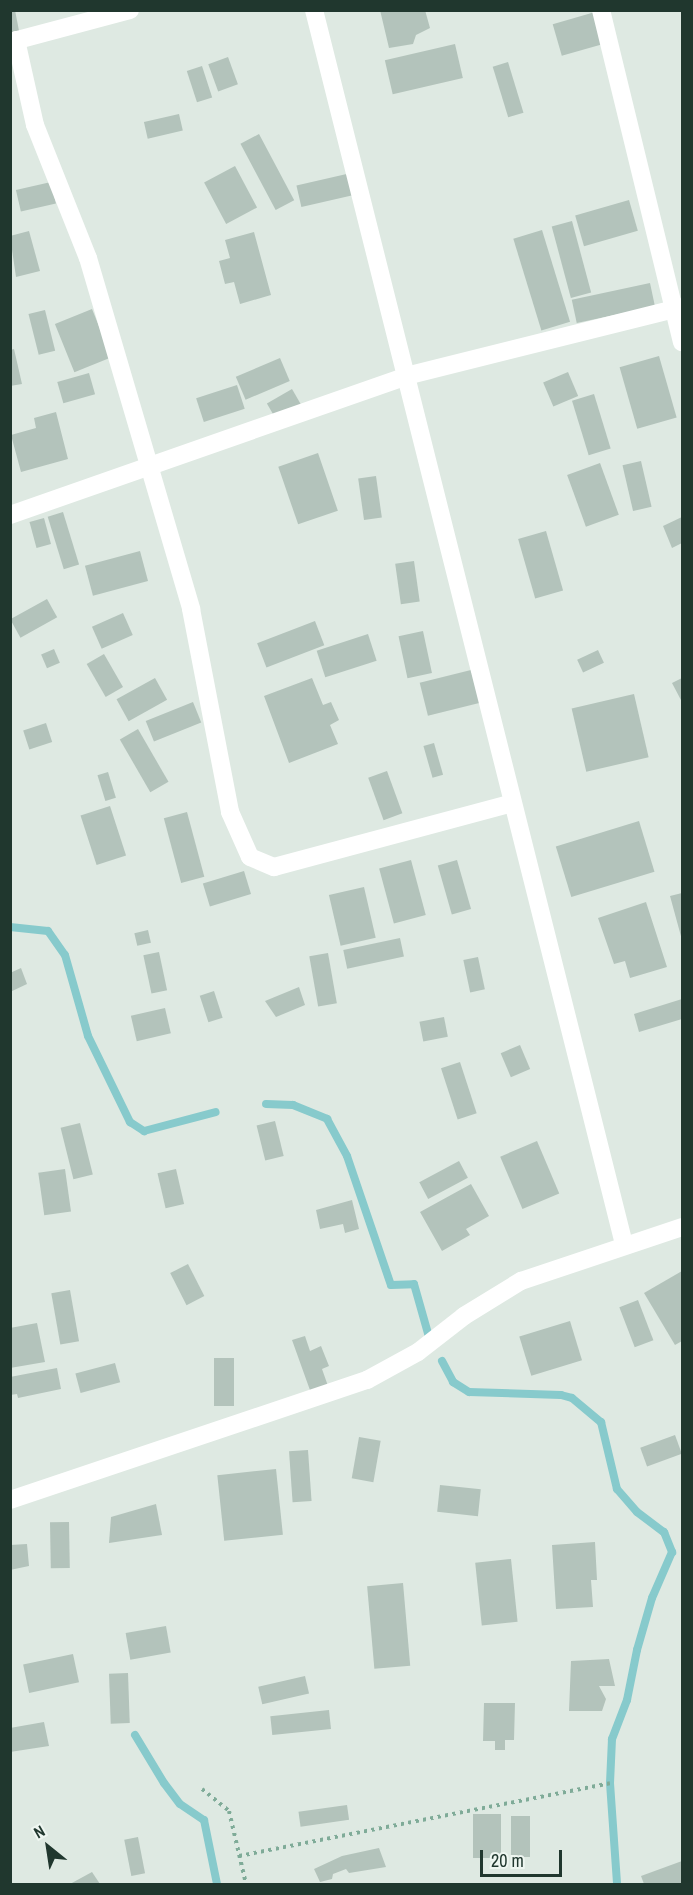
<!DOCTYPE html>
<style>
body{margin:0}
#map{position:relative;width:693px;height:1895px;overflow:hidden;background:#dee9e2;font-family:"Archivo Narrow",sans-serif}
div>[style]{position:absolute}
.stream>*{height:8px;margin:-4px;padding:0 4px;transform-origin:4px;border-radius:4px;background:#87cacc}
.building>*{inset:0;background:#b3c3bb;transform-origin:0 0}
.path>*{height:4px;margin-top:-2px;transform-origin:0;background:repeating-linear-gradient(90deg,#7fab98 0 3px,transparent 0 7.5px)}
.street>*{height:18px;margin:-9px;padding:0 9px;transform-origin:9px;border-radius:9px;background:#fff}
span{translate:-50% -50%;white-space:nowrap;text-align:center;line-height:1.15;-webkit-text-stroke:6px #eef6f1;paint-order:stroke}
.frame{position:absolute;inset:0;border:12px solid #20372e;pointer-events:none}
.north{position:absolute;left:18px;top:1817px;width:60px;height:60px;-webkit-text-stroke:4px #eef6f1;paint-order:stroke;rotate:330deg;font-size:16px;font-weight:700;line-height:24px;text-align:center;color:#20372e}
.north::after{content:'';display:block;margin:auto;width:21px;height:27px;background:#20372e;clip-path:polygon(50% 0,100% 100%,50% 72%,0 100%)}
.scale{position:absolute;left:480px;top:1850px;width:82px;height:27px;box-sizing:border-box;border:3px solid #20372e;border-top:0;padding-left:8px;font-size:18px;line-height:21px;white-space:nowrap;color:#20372e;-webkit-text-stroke:4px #eef6f1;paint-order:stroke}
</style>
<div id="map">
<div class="stream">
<i style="left:10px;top:927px;width:38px;rotate:6deg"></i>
<i style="left:48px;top:931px;width:29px;rotate:55deg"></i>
<i style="left:65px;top:955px;width:84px;rotate:74.1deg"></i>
<i style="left:88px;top:1036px;width:96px;rotate:64deg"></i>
<i style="left:130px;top:1122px;width:17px;rotate:33deg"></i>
<i style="left:144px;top:1131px;width:74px;rotate:-14.8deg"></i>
<i style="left:266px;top:1104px;width:27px;rotate:2deg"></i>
<i style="left:293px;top:1105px;width:37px;rotate:22deg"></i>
<i style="left:327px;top:1119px;width:42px;rotate:61.6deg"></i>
<i style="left:347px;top:1156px;width:136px;rotate:71.2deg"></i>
<i style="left:391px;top:1285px;width:23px;rotate:-2deg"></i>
<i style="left:414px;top:1284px;width:55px;rotate:74.2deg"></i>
<i style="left:442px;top:1361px;width:24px;rotate:62deg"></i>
<i style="left:453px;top:1382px;width:19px;rotate:32deg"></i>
<i style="left:469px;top:1392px;width:92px;rotate:1.9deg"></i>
<i style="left:561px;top:1395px;width:11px;rotate:15deg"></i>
<i style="left:572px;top:1398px;width:38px;rotate:40deg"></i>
<i style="left:601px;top:1422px;width:69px;rotate:76.6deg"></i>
<i style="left:617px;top:1489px;width:30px;rotate:49deg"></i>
<i style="left:637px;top:1512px;width:34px;rotate:37deg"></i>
<i style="left:664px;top:1532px;width:22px;rotate:68deg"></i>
<i style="left:672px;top:1552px;width:50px;rotate:113.5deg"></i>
<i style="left:652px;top:1598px;width:54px;rotate:106.1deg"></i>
<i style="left:637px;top:1650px;width:51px;rotate:101.3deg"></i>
<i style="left:627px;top:1700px;width:42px;rotate:111deg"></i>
<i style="left:612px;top:1739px;width:44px;rotate:92.6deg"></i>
<i style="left:610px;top:1783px;width:101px;rotate:86deg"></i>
<i style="left:135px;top:1735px;width:56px;rotate:58.9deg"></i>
<i style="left:164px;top:1783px;width:26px;rotate:53deg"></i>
<i style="left:180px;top:1804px;width:29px;rotate:34deg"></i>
<i style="left:204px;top:1820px;width:65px;rotate:78.5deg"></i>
</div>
<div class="building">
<i style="clip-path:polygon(10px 10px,15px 10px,19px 31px,10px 33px)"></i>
<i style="clip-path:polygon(380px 10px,425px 10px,430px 28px,416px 35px,413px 44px,389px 48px)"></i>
<i style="left:595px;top:12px;width:33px;height:44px;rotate:74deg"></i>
<i style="left:455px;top:44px;width:35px;height:72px;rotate:77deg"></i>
<i style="left:228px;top:57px;width:29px;height:21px;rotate:70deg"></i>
<i style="left:508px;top:62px;width:53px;height:16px;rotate:73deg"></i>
<i style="left:202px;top:66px;width:33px;height:16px;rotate:72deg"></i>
<i style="left:179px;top:114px;width:17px;height:36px;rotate:77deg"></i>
<i style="left:259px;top:134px;width:75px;height:21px;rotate:62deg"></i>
<i style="left:235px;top:166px;width:47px;height:35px;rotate:62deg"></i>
<i style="left:351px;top:173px;width:22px;height:56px;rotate:77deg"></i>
<i style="left:51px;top:182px;width:22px;height:36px;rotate:77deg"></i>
<i style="left:629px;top:200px;width:32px;height:56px;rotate:74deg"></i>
<i style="left:572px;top:221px;width:74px;height:21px;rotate:75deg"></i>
<i style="left:542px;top:230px;width:96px;height:30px;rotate:73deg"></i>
<i style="clip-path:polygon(29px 231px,40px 271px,16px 277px,10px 236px)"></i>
<i style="clip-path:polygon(254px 232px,271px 295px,240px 304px,234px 282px,225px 284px,219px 261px,230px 258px,225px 240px)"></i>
<i style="left:650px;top:283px;width:24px;height:80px;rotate:78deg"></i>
<i style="left:92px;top:309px;width:52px;height:40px;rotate:68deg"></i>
<i style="left:45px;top:310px;width:42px;height:17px;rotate:76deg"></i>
<i style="clip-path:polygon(14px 349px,22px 384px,10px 386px,10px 350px)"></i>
<i style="left:659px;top:356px;width:64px;height:41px;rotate:74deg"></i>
<i style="left:280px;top:358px;width:25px;height:48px;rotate:67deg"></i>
<i style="left:568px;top:372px;width:26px;height:27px;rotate:67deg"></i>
<i style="left:89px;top:373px;width:22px;height:33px;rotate:74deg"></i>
<i style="left:237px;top:385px;width:25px;height:43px;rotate:72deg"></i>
<i style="left:292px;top:389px;width:24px;height:29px;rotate:60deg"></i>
<i style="left:594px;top:394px;width:57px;height:23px;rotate:73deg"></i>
<i style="clip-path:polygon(56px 412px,68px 459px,21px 472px,11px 435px,36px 428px,34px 418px)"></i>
<i style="left:318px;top:453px;width:61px;height:42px;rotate:71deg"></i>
<i style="left:641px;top:461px;width:47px;height:19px;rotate:77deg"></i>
<i style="left:600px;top:463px;width:55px;height:35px;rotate:70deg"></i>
<i style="left:376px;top:476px;width:42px;height:18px;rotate:82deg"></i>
<i style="left:63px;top:512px;width:55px;height:16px;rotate:73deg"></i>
<i style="clip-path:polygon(682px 517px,682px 543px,672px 548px,663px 526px)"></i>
<i style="left:44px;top:518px;width:27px;height:15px;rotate:75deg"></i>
<i style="left:546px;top:531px;width:62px;height:29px;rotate:74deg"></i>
<i style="left:140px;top:551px;width:31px;height:57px;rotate:75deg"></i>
<i style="left:414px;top:561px;width:41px;height:19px;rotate:82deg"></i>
<i style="left:47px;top:599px;width:21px;height:42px;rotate:61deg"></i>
<i style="left:123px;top:613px;width:24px;height:34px;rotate:66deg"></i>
<i style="left:315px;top:621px;width:26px;height:62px;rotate:69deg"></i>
<i style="left:423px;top:631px;width:43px;height:25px;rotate:78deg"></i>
<i style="left:368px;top:634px;width:28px;height:54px;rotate:72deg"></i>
<i style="left:54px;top:649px;width:15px;height:14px;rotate:67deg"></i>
<i style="left:598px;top:650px;width:14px;height:23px;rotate:65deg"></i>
<i style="left:104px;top:654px;width:38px;height:20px;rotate:60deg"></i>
<i style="left:475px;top:669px;width:34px;height:57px;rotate:76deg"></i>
<i style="left:155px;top:678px;width:25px;height:44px;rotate:61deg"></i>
<i style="clip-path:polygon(312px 678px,323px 705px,331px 702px,339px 720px,330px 725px,338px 744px,289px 763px,264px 696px)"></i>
<i style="clip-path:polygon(682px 678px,682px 702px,672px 683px)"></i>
<i style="left:634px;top:694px;width:65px;height:64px;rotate:77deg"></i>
<i style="left:193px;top:702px;width:22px;height:51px;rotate:68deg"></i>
<i style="left:46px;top:723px;width:20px;height:24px;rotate:72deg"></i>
<i style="left:138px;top:729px;width:61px;height:21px;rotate:60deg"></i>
<i style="left:434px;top:743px;width:33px;height:11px;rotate:74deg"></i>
<i style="left:387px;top:771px;width:45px;height:20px;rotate:70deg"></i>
<i style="left:108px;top:772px;width:27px;height:11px;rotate:73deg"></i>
<i style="left:110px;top:806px;width:52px;height:31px;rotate:72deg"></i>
<i style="left:187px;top:812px;width:67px;height:24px;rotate:75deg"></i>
<i style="left:639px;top:821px;width:53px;height:87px;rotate:73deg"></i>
<i style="left:411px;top:860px;width:57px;height:33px;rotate:75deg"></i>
<i style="left:457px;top:860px;width:51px;height:20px;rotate:74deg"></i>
<i style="left:244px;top:871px;width:24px;height:43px;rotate:73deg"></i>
<i style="left:364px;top:887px;width:52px;height:36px;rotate:77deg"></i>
<i style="clip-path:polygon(682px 893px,682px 940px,670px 896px)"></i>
<i style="clip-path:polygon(646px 902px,667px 967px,630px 978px,625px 961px,614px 964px,598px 918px)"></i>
<i style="left:148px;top:930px;width:13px;height:14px;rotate:77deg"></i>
<i style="left:400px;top:938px;width:19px;height:58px;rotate:78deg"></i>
<i style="left:159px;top:952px;width:39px;height:16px;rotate:78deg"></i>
<i style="left:328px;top:953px;width:51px;height:19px;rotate:80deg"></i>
<i style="left:478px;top:957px;width:33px;height:15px;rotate:78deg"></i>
<i style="clip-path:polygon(21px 968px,27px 984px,10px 992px,10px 973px)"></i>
<i style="clip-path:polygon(299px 987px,305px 1005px,276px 1017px,265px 1001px)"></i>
<i style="left:214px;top:991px;width:28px;height:15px;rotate:72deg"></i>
<i style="clip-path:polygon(682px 999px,682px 1019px,639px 1032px,634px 1014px)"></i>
<i style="left:165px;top:1008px;width:26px;height:35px;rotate:77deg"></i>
<i style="left:444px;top:1017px;width:20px;height:25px;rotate:79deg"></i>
<i style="left:520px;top:1045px;width:26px;height:21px;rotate:67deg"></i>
<i style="left:460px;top:1062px;width:54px;height:20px;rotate:72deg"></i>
<i style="left:275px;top:1121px;width:36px;height:19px;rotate:76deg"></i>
<i style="left:80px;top:1123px;width:53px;height:20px;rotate:76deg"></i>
<i style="left:537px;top:1141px;width:57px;height:40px;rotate:67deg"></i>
<i style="left:459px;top:1161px;width:19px;height:45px;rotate:62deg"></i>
<i style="left:65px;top:1169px;width:43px;height:27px;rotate:82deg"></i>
<i style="left:176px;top:1169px;width:36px;height:19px;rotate:77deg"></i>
<i style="clip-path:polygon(471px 1184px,489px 1216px,466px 1229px,470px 1235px,442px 1251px,420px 1212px)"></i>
<i style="clip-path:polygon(352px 1200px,359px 1229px,345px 1233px,343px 1224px,320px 1229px,316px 1210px)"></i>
<i style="left:188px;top:1264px;width:36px;height:20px;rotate:63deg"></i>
<i style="clip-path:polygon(682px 1271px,682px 1341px,675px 1345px,644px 1293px)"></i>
<i style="left:70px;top:1290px;width:52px;height:19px;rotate:80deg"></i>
<i style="left:638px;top:1300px;width:43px;height:20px;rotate:69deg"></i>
<i style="left:570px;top:1321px;width:41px;height:53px;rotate:73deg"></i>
<i style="clip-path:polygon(37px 1323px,45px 1362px,10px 1368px,10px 1328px)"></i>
<i style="clip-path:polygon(305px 1336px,310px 1351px,321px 1346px,329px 1366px,322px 1369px,328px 1386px,311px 1393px,292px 1340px)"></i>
<i style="left:214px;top:1358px;width:20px;height:48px"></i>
<i style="left:115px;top:1363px;width:20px;height:41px;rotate:75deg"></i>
<i style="clip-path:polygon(57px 1368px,61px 1389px,18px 1398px,17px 1394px,10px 1395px,10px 1377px)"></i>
<i style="left:675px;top:1435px;width:20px;height:37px;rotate:70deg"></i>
<i style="left:359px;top:1437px;width:22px;height:42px;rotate:10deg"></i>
<i style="left:308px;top:1450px;width:51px;height:19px;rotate:86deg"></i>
<i style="left:276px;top:1469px;width:66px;height:59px;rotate:84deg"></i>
<i style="left:440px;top:1485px;width:41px;height:27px;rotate:6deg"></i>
<i style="clip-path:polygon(156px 1504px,162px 1535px,109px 1543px,111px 1517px)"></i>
<i style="left:69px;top:1522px;width:46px;height:19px;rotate:89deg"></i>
<i style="clip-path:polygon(595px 1542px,597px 1580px,591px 1580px,593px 1607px,556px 1609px,552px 1545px)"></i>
<i style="clip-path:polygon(27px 1544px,29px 1566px,10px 1570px,10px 1545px)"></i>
<i style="left:511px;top:1559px;width:63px;height:36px;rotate:84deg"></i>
<i style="left:403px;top:1583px;width:83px;height:36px;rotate:85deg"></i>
<i style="left:166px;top:1626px;width:27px;height:41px;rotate:80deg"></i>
<i style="left:73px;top:1654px;width:29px;height:51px;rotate:78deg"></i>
<i style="clip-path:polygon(609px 1659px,615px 1686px,599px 1686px,606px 1699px,602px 1711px,569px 1711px,571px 1661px)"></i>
<i style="left:128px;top:1673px;width:50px;height:19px;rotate:88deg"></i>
<i style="left:305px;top:1676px;width:18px;height:48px;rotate:77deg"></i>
<i style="clip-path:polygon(484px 1703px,515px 1703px,514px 1740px,505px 1740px,505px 1750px,495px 1750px,495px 1741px,483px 1741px)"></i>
<i style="left:329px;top:1710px;width:19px;height:59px;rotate:84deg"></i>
<i style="clip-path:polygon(44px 1722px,49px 1746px,10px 1752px,10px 1728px)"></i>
<i style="left:347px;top:1805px;width:15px;height:49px;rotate:82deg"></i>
<i style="left:473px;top:1814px;width:28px;height:44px"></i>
<i style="left:511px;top:1816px;width:19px;height:41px"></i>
<i style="left:138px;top:1837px;width:37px;height:14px;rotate:79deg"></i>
<i style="clip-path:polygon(379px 1848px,386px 1867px,349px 1873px,346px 1869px,333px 1874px,332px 1879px,320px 1882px,314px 1869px,342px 1856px)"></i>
<i style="clip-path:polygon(682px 1861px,682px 1884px,644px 1884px,641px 1876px)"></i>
<i style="clip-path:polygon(92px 1872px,100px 1884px,70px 1884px)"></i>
</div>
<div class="path">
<i style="left:202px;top:1789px;width:35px;rotate:39deg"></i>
<i style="left:229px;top:1811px;width:75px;rotate:76.9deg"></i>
<i style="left:239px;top:1856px;width:378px;rotate:-11.1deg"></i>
</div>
<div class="street">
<i style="left:314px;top:10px;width:1272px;rotate:75.9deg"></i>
<i style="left:601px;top:10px;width:342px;rotate:76.3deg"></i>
<i style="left:16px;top:40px;width:87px;rotate:77.4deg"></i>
<i style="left:35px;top:125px;width:143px;rotate:68.3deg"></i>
<i style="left:88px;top:258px;width:366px;rotate:73.6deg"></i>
<i style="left:191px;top:609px;width:207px;rotate:79.1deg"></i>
<i style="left:230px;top:812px;width:49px;rotate:66deg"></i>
<i style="left:250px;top:857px;width:26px;rotate:23deg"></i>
<i style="left:274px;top:867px;width:247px;rotate:-15deg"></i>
<i style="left:10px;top:42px;width:124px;rotate:-14.9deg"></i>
<i style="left:10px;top:515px;width:420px;rotate:-19.3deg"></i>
<i style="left:406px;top:376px;width:284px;rotate:-14deg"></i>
<i style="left:10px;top:1500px;width:377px;rotate:-18.6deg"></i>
<i style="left:367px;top:1380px;width:58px;rotate:-28.8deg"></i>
<i style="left:418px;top:1352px;width:58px;rotate:-38deg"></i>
<i style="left:464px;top:1316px;width:67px;rotate:-31.6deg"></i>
<i style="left:521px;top:1281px;width:170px;rotate:-18.5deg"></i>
</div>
<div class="frame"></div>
<div class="north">N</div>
<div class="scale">20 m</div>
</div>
